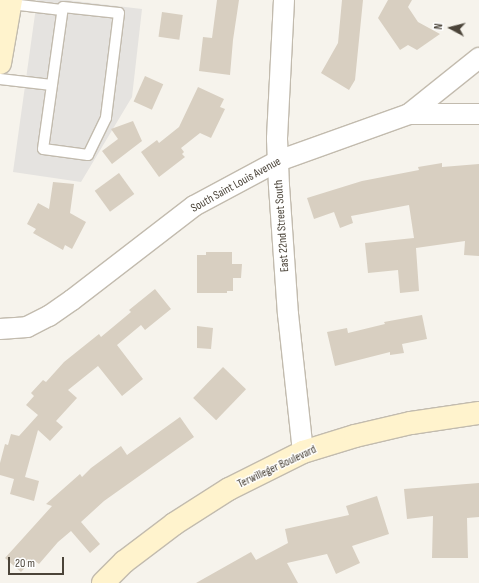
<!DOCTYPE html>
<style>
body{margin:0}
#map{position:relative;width:479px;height:583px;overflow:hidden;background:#f6f3ec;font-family:"Sofia Sans Condensed",sans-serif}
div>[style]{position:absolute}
.parking>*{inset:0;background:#e5e3e0}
.building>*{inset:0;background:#d8cfc1;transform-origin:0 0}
.roads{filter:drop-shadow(1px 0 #c2bbae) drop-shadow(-1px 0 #c2bbae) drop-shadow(0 1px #c2bbae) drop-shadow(0 -1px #c2bbae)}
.lane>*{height:10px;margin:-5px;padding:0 5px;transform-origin:5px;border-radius:5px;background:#fff}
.street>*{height:20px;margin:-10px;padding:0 10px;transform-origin:10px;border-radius:10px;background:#fff}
.secondary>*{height:22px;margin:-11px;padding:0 11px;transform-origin:11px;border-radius:11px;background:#fff3cd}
span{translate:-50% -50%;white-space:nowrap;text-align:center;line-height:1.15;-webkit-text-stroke:3px #fff;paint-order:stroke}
.street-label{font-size:12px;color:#4b4439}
.north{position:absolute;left:431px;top:8px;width:40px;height:40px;-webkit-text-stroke:3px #fff;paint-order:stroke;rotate:277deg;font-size:11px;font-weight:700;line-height:16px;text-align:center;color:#4b4439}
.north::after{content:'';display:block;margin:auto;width:14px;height:18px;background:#4b4439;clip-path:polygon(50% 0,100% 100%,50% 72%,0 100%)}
.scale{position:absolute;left:8px;top:557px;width:56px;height:18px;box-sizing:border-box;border:2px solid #4b4439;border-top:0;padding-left:5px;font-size:12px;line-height:14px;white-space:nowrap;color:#4b4439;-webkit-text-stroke:3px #fff;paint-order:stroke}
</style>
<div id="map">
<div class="parking">
<i style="clip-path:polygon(37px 0,66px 0,142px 9px,132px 97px,81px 182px,13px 172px)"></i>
</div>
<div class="building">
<i style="clip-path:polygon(217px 0,239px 0,233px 40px,230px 75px,199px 71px,203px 37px,212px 38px)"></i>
<i style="clip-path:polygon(342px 0,363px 0,355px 80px,349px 90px,321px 73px,338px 43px)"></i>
<i style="clip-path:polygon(388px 0,412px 0,408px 7px,418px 22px,440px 34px,417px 50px,408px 45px,400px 50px,378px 18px)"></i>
<i style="left:162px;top:12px;width:21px;height:25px;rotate:8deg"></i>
<i style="left:145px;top:76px;width:20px;height:28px;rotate:24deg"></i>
<i style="clip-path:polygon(198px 87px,224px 99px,220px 107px,225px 109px,211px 138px,200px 133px,181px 148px,184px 152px,182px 154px,185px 157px,159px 177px,141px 152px,157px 140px,159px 143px,179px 127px)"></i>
<i style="clip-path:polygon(133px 121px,142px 141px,112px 164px,102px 151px,118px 139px,111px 129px)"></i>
<i style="clip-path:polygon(442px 163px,442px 167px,479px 164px,479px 256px,464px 255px,465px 241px,416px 248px,419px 291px,400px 293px,398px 270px,368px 273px,365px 243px,414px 238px,409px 205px,351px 216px,353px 223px,340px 228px,334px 212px,314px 219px,307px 198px,362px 181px,419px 170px,418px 167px)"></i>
<i style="left:119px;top:173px;width:26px;height:30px;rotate:54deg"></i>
<i style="clip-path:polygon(53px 182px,74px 184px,70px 213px,86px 222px,72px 249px,65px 245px,63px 250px,33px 233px,36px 229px,27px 224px,38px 203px,49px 209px)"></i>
<i style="clip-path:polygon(206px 252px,232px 252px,232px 264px,242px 264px,241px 278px,233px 278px,233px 291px,227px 291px,227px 293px,197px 293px,197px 255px,206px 255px)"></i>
<i style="clip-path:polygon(155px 289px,171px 309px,145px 330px,141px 325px,117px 345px,143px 379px,122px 396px,98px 366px,68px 390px,77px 398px,56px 421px,63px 427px,50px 441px,38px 430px,25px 477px,39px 481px,34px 501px,10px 494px,14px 479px,0 475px,0 463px,5px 444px,8px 445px,11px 434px,19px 436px,38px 415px,26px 405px,34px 396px,31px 393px,43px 380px,46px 382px,64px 362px,99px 334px,101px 337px,131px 312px,129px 310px)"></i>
<i style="clip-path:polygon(422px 315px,427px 339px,402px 344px,404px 353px,390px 355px,390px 352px,335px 366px,327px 332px,347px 328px,348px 333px,385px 324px,384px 322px)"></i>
<i style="clip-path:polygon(197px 326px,213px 328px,211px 349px,197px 348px)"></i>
<i style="left:223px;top:367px;width:32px;height:43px;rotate:44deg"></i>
<i style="clip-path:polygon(180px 417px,194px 437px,104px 501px,81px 522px,100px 544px,90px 553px,71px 531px,58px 542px,39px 564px,35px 561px,34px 563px,31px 561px,21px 572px,5px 558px,52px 506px,46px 504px,80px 474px,82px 477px,91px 468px,121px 446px,127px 455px)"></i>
<i style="clip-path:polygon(479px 483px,479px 517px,467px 518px,468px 558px,432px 558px,433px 516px,407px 519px,404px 489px)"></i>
<i style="clip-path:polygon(377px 496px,389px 534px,352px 546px,360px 563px,336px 574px,327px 554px,287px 563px,298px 583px,196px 583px,251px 552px,256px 560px,288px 543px,285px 529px,349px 515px,346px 506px)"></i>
</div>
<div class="roads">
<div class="lane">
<i style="left:11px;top:4px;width:51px;rotate:6.7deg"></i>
<i style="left:63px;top:7px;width:56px;rotate:6.1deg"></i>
<i style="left:119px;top:13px;width:106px;rotate:97.1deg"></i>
<i style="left:106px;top:118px;width:41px;rotate:115.9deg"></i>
<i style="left:88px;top:155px;width:45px;rotate:-172.4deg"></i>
<i style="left:43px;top:149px;width:143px;rotate:-82deg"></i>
<i style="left:0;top:79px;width:52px;rotate:6.6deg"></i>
</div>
<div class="street">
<i style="left:284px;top:0;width:139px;rotate:92.9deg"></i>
<i style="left:277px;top:139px;width:47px;rotate:87.6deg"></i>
<i style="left:279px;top:186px;width:128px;rotate:86deg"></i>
<i style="left:288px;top:314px;width:139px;rotate:83.8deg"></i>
<i style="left:409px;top:114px;width:90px;rotate:-38.7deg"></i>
<i style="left:0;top:329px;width:27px;rotate:-4deg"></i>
<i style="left:27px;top:327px;width:25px;rotate:-27deg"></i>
<i style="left:49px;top:316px;width:28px;rotate:-35deg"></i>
<i style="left:72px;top:300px;width:154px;rotate:-37.6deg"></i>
<i style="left:194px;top:206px;width:95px;rotate:-28.2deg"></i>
<i style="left:278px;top:161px;width:139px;rotate:-19.7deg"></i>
<i style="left:409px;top:114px;width:70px"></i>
</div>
<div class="secondary">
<i style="left:0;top:63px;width:64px;rotate:-80.1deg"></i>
<i style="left:103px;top:583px;width:30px;rotate:-45deg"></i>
<i style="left:124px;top:562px;width:63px;rotate:-37.2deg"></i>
<i style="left:174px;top:524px;width:65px;rotate:-32.5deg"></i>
<i style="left:229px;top:489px;width:83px;rotate:-26.6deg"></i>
<i style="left:303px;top:452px;width:54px;rotate:-17.1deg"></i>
<i style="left:355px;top:436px;width:57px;rotate:-13.1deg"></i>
<i style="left:411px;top:423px;width:69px;rotate:-8.4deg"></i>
</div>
</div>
<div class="street-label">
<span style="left:236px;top:185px;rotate:-29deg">South Saint Louis Avenue</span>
<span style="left:282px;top:226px;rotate:-94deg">East 22nd Street South</span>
<span style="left:277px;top:467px;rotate:-25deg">Terwilleger Boulevard</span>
</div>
<div class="north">N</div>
<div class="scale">20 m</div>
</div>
